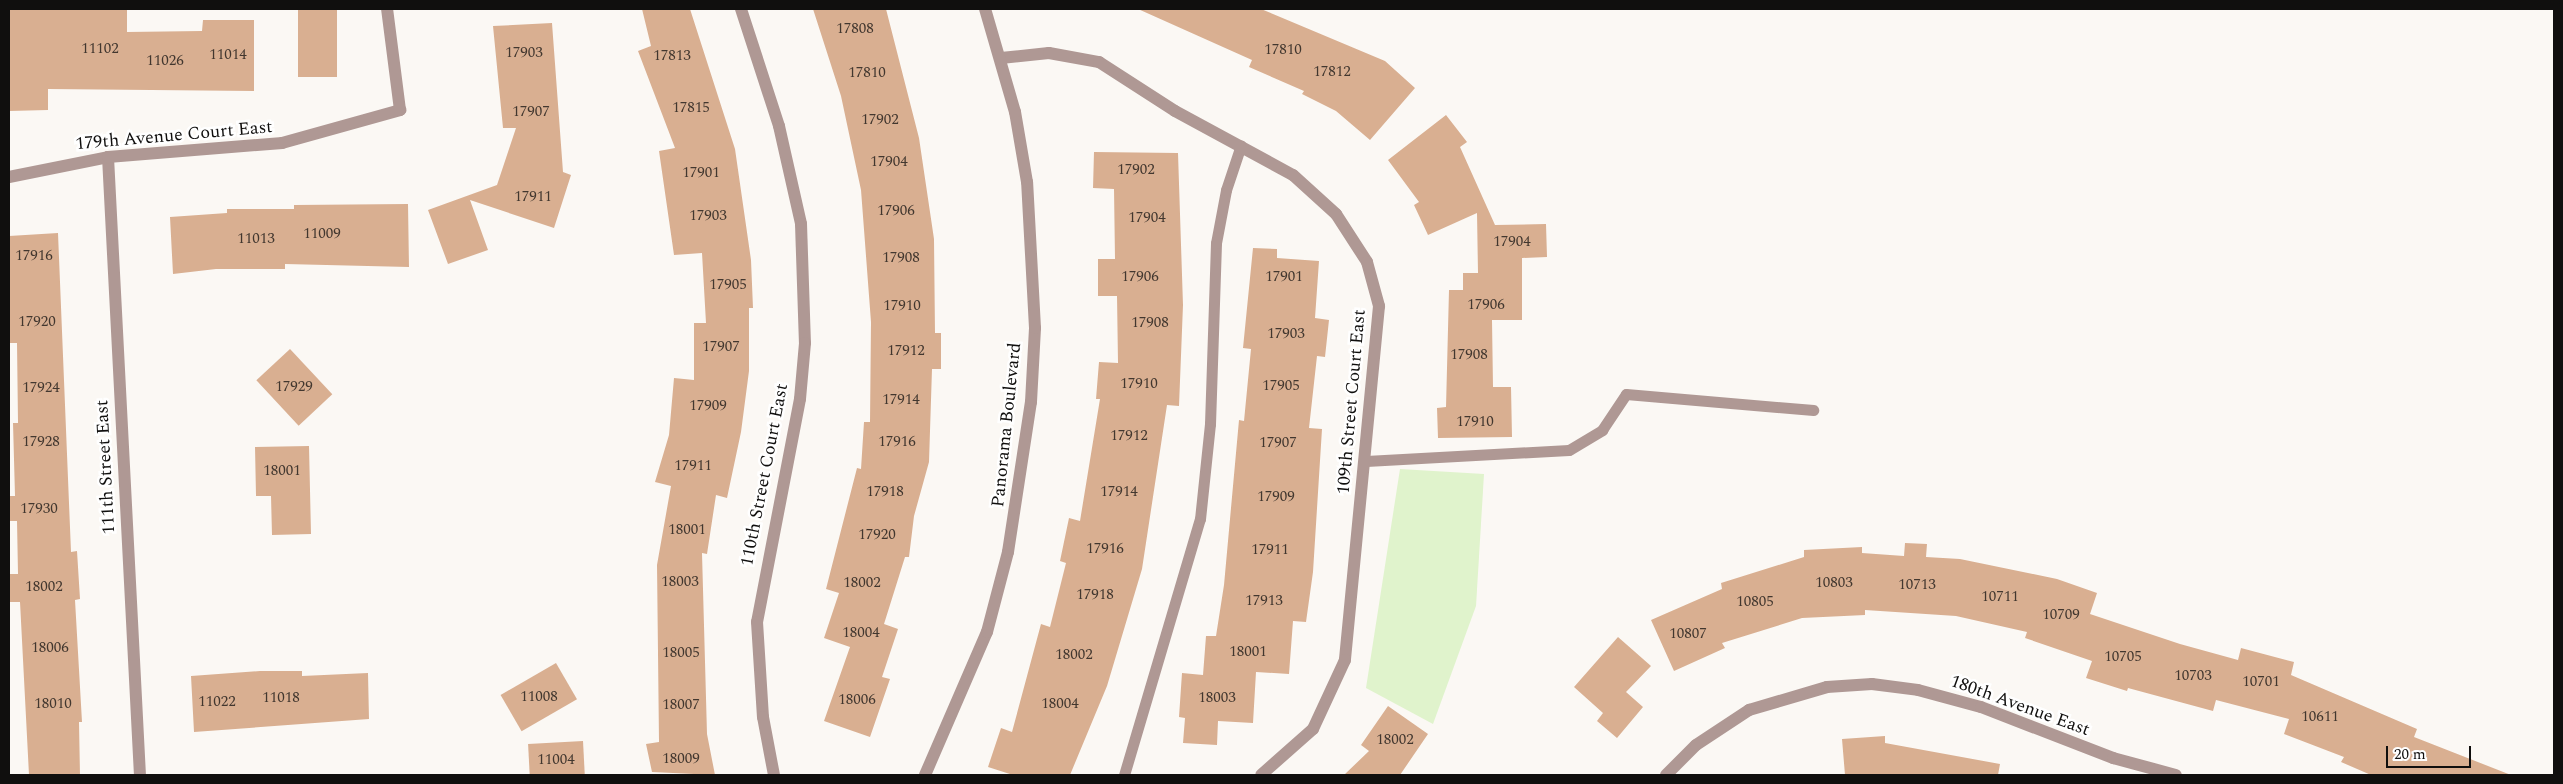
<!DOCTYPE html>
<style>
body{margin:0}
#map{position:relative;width:2563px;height:784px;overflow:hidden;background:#fbf8f4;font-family:Spectral,serif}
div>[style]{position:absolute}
.green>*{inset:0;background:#e0f3cc}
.building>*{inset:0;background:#d9af91;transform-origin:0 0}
.service>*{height:11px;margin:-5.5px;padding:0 5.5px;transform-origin:5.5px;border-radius:5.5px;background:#af9894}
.minor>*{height:12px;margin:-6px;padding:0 6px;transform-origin:6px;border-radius:6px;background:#af9894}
span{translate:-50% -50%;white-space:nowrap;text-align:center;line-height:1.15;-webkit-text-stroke:5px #fff;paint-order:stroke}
.number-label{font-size:15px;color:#42372f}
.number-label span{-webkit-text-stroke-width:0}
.street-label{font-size:18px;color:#100f0e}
.frame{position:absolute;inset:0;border:10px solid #100f0e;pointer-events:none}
.scale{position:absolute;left:2386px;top:746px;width:85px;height:22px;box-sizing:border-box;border:2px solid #100f0e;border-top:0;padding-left:6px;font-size:15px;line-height:18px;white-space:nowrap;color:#100f0e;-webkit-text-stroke:4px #fff;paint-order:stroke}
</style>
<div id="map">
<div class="green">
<i style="clip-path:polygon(1400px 469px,1484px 474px,1476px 606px,1433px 724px,1366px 688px)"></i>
</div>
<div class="building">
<i style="clip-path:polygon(9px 9px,127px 9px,127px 32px,202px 31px,203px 20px,254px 20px,254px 91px,48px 89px,48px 110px,9px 111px)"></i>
<i style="left:298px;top:9px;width:39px;height:68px"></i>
<i style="clip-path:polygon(642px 9px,690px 9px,735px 149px,751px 260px,753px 308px,749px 308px,749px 371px,741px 432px,727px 498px,716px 495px,707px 554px,702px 553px,707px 734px,715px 775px,652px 772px,646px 744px,659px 742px,657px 565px,671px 486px,655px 482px,669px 435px,674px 378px,694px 380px,694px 323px,706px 323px,702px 253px,674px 255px,659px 151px,675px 148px,638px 51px,651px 46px)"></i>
<i style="clip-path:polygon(813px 9px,886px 9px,919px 138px,934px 239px,935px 333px,941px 333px,941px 369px,932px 369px,929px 462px,914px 516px,909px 557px,905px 557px,884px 624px,898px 629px,882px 677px,890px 679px,870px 737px,824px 721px,850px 647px,824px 638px,839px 593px,826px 589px,857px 468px,861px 469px,864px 422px,870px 422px,871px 322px,861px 190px,841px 96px)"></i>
<i style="clip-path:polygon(1138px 9px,1261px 9px,1385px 61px,1415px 88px,1370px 140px,1336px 111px,1302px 94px,1304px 91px,1249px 67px,1252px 60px)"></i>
<i style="clip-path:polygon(552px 23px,563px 172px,571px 175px,554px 228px,470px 200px,488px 250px,448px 264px,428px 210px,497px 185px,516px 128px,503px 128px,493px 26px)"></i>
<i style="clip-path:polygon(1446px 115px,1467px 142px,1460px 147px,1495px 225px,1546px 224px,1547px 257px,1522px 258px,1522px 320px,1492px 320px,1493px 387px,1511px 387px,1512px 437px,1438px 438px,1437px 408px,1446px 407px,1449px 290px,1463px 290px,1463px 273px,1478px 273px,1477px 213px,1428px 235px,1414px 205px,1419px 202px,1388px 160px)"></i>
<i style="clip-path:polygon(1094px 152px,1178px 153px,1183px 305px,1179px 406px,1167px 405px,1142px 569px,1107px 686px,1070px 775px,1013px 775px,988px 767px,1001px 728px,1012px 732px,1041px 624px,1050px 627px,1066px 563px,1060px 561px,1069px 518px,1080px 521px,1100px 399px,1096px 399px,1099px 362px,1118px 363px,1117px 296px,1098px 296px,1098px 259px,1115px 259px,1114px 189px,1093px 188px)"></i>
<i style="clip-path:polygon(408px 204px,409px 267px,285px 264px,285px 269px,216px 269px,173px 274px,170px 217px,227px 213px,227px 209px,294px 209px,294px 205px)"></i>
<i style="clip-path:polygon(58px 233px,71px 552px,77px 551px,80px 599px,75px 600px,82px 722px,79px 722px,80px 775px,29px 775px,20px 602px,9px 602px,9px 574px,18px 574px,17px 521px,9px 521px,9px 496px,15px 496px,13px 423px,18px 423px,17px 343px,10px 343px,9px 236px)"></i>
<i style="clip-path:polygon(1253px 248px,1277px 249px,1277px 258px,1319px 261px,1315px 318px,1329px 320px,1325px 357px,1317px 356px,1309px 428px,1322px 429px,1313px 572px,1306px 622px,1293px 621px,1289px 674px,1256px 672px,1253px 723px,1218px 721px,1217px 745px,1183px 743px,1185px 718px,1179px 717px,1182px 673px,1203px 675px,1206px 636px,1216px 636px,1224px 585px,1239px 420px,1244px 421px,1251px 349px,1243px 348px)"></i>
<i style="left:290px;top:349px;width:62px;height:46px;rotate:47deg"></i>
<i style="clip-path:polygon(309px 446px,311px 534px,272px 535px,271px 496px,256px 496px,255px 447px)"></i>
<i style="clip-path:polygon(1905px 543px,1927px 544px,1926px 557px,1960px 559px,2057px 579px,2097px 593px,2090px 614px,2180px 644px,2238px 660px,2241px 648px,2294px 662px,2291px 675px,2417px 729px,2414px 737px,2511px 775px,2371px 775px,2341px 762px,2344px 757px,2284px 734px,2289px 719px,2216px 700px,2213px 711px,2128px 688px,2127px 691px,2086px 678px,2092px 661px,2025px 638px,2027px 632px,1956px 616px,1865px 610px,1865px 615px,1802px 618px,1722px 643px,1725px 648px,1674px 671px,1651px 620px,1722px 589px,1721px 583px,1804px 557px,1804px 550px,1862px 547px,1862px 553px,1904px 556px)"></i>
<i style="clip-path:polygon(1618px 637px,1651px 666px,1626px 692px,1643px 707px,1617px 738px,1597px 721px,1603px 713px,1574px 687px)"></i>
<i style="left:556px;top:663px;width:42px;height:64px;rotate:60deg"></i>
<i style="clip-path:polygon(260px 671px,302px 671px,302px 676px,368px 673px,369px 719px,194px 732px,191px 676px)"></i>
<i style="clip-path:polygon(1388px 706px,1428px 734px,1400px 775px,1344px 775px,1369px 751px,1361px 745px)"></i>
<i style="clip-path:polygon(1885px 736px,1885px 743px,2000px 764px,1998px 775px,1845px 775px,1842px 739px)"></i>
<i style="left:583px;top:741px;width:34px;height:55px;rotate:87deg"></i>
</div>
<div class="service">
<i style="left:1366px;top:461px;width:203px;rotate:-3.1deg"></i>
<i style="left:1569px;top:450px;width:39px;rotate:-31deg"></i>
<i style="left:1602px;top:430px;width:43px;rotate:-56.3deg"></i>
<i style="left:1626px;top:394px;width:188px;rotate:4.9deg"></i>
<i style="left:1124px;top:775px;width:267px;rotate:-73.5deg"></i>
<i style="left:1200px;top:519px;width:96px;rotate:-84deg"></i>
<i style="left:1210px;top:424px;width:181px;rotate:-88.1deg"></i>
<i style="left:1216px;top:243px;width:54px;rotate:-79.3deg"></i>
<i style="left:1226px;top:190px;width:47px;rotate:-71.6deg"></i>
</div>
<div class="minor">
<i style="left:741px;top:9px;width:123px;rotate:72deg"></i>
<i style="left:779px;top:126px;width:100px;rotate:77.3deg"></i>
<i style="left:801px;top:224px;width:119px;rotate:88.1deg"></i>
<i style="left:805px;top:343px;width:56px;rotate:95.1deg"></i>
<i style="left:800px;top:399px;width:227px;rotate:100.9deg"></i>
<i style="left:757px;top:622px;width:95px;rotate:86.4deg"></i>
<i style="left:763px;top:717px;width:59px;rotate:79.3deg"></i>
<i style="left:1001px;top:58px;width:48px;rotate:-5.9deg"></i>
<i style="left:1049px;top:53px;width:51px;rotate:10.2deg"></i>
<i style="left:1099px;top:62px;width:90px;rotate:32.8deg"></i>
<i style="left:1175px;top:111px;width:134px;rotate:28.5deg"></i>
<i style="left:1293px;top:175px;width:58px;rotate:42.2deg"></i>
<i style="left:1336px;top:214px;width:57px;rotate:57.1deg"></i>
<i style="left:1367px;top:262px;width:46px;rotate:74.7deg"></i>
<i style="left:1379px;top:306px;width:356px;rotate:95.5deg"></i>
<i style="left:1345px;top:660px;width:76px;rotate:114.9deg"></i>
<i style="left:1313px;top:729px;width:69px;rotate:138.5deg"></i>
<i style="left:108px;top:157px;width:619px;rotate:87.04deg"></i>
<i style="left:9px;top:177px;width:101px;rotate:-11.4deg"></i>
<i style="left:108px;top:157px;width:175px;rotate:-4.6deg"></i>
<i style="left:282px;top:143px;width:123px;rotate:-15.6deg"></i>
<i style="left:400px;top:110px;width:102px;rotate:-97.3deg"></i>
<i style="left:925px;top:775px;width:156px;rotate:-66.6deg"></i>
<i style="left:987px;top:632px;width:83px;rotate:-75.3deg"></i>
<i style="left:1008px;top:552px;width:152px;rotate:-81.3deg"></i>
<i style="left:1031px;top:402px;width:74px;rotate:-86.9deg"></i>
<i style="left:1035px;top:328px;width:146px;rotate:-93.1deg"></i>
<i style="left:1027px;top:182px;width:71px;rotate:-99.7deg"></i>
<i style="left:1015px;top:112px;width:107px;rotate:-106.2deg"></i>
<i style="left:1666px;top:775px;width:42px;rotate:-45deg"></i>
<i style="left:1696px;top:745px;width:64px;rotate:-33.4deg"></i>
<i style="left:1749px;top:710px;width:81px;rotate:-16.4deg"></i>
<i style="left:1827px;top:687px;width:45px;rotate:-3.8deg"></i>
<i style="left:1872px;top:684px;width:46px;rotate:7.4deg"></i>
<i style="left:1918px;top:690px;width:65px;rotate:15.1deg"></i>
<i style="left:1981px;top:707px;width:142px;rotate:21.1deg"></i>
<i style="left:2113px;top:758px;width:65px;rotate:15.1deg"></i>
</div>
<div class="number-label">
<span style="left:855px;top:29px">17808</span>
<span style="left:100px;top:49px">11102</span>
<span style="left:1283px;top:50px">17810</span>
<span style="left:524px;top:53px">17903</span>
<span style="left:228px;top:55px">11014</span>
<span style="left:672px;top:56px">17813</span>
<span style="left:165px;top:61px">11026</span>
<span style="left:1332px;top:72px">17812</span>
<span style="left:867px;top:73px">17810</span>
<span style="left:691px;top:108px">17815</span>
<span style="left:531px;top:112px">17907</span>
<span style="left:880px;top:120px">17902</span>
<span style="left:889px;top:162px">17904</span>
<span style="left:1136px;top:170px">17902</span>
<span style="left:701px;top:173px">17901</span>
<span style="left:533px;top:197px">17911</span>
<span style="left:896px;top:211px">17906</span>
<span style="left:708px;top:216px">17903</span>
<span style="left:1147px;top:218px">17904</span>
<span style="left:322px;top:234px">11009</span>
<span style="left:256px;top:239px">11013</span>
<span style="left:1512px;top:242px">17904</span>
<span style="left:34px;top:256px">17916</span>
<span style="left:901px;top:258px">17908</span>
<span style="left:1140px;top:277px">17906</span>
<span style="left:1284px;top:277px">17901</span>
<span style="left:728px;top:285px">17905</span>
<span style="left:1486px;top:305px">17906</span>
<span style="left:902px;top:306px">17910</span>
<span style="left:37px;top:322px">17920</span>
<span style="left:1150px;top:323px">17908</span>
<span style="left:1286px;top:334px">17903</span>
<span style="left:721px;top:347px">17907</span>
<span style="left:906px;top:351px">17912</span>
<span style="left:1469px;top:355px">17908</span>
<span style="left:1139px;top:384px">17910</span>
<span style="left:1281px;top:386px">17905</span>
<span style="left:294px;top:387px">17929</span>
<span style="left:41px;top:388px">17924</span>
<span style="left:901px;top:400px">17914</span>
<span style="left:708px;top:406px">17909</span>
<span style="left:1475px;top:422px">17910</span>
<span style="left:1129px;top:436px">17912</span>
<span style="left:41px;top:442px">17928</span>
<span style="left:897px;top:442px">17916</span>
<span style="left:1278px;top:443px">17907</span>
<span style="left:693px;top:466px">17911</span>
<span style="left:282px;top:471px">18001</span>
<span style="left:885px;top:492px">17918</span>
<span style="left:1119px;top:492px">17914</span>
<span style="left:1276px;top:497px">17909</span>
<span style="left:39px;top:509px">17930</span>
<span style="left:687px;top:530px">18001</span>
<span style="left:877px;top:535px">17920</span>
<span style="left:1105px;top:549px">17916</span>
<span style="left:1270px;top:550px">17911</span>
<span style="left:680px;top:582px">18003</span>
<span style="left:862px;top:583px">18002</span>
<span style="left:1834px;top:583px">10803</span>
<span style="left:1917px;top:585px">10713</span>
<span style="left:44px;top:587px">18002</span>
<span style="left:1095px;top:595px">17918</span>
<span style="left:2000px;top:597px">10711</span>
<span style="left:1264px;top:601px">17913</span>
<span style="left:1755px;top:602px">10805</span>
<span style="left:2061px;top:615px">10709</span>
<span style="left:861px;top:633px">18004</span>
<span style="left:1688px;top:634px">10807</span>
<span style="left:50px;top:648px">18006</span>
<span style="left:1248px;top:652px">18001</span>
<span style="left:681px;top:653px">18005</span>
<span style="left:1074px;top:655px">18002</span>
<span style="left:2123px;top:657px">10705</span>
<span style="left:2193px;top:676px">10703</span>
<span style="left:2261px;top:682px">10701</span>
<span style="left:539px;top:697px">11008</span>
<span style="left:281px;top:698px">11018</span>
<span style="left:1217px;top:698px">18003</span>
<span style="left:857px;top:700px">18006</span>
<span style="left:217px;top:702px">11022</span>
<span style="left:53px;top:704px">18010</span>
<span style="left:1060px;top:704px">18004</span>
<span style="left:681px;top:705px">18007</span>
<span style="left:2320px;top:717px">10611</span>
<span style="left:1395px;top:740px">18002</span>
<span style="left:681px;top:759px">18009</span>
<span style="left:556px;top:760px">11004</span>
</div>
<div class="street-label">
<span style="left:174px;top:136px;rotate:-5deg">179th Avenue Court East</span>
<span style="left:1352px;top:402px;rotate:-85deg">109th Street Court East</span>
<span style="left:1007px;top:425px;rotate:-84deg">Panorama Boulevard</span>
<span style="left:106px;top:467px;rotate:-93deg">111th Street East</span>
<span style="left:765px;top:475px;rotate:-79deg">110th Street Court East</span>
<span style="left:2020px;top:706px;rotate:20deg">180th Avenue East</span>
</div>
<div class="frame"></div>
<div class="scale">20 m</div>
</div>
